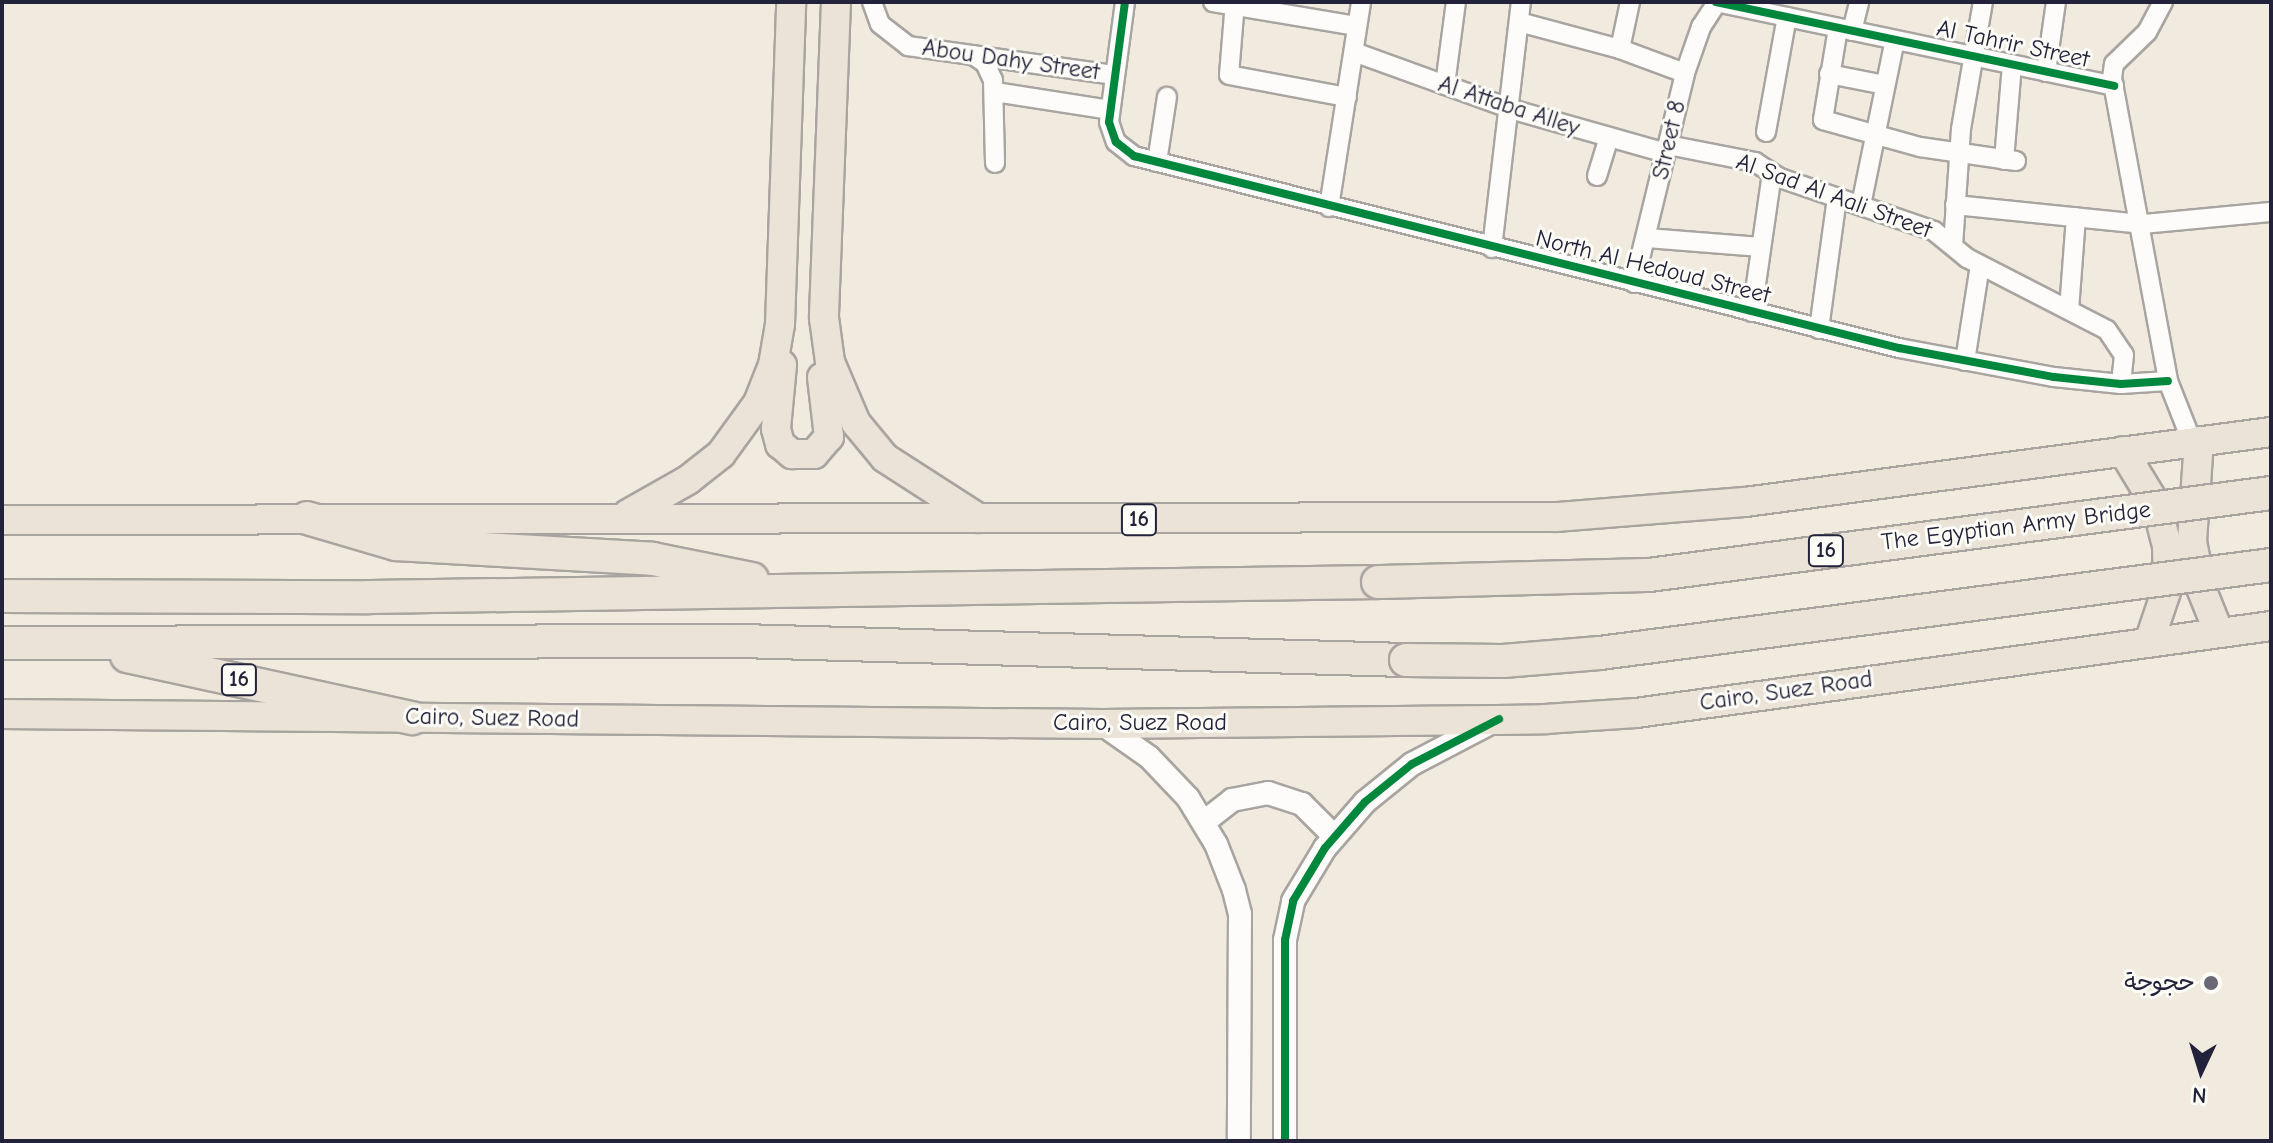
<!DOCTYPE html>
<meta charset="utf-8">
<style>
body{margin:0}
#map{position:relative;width:2273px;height:1143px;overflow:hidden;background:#f0eadf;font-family:"Comic Neue","Playpen Sans Arabic",sans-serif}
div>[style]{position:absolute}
.roads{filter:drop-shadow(2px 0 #a8a5a1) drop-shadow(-2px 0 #a8a5a1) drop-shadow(0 2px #a8a5a1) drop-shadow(0 -2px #a8a5a1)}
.minor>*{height:18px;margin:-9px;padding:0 9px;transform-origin:9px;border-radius:9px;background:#fdfcfa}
.tertiary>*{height:22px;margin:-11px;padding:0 11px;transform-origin:11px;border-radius:11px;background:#fdfcfa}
.primary>*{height:28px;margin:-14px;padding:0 14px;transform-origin:14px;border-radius:14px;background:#ebe3d7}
.motorway>*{height:32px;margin:-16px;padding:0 16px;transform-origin:16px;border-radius:16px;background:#ebe3d7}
.bridges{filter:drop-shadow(2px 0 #a8a5a1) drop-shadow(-2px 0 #a8a5a1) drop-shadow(0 2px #a8a5a1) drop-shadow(0 -2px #a8a5a1)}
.motorway-bridge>*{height:32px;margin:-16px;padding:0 16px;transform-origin:16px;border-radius:16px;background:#ebe3d7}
.cycleway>*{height:8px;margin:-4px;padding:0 4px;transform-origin:4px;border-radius:4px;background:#00873e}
.dots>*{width:22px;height:22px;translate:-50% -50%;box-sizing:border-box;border:4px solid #fdfcf7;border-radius:50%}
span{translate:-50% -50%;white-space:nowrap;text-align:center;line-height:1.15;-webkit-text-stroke:6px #fdfcf7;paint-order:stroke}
.shield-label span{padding:2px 6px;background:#fdfcf7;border:2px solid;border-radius:6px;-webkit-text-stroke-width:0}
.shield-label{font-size:22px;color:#22223b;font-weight:700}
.street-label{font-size:24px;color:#22223b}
.poi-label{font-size:24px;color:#22223b}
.right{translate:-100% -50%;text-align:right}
.frame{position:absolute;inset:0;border:4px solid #22223b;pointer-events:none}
.north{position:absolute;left:2161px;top:1031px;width:80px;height:80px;-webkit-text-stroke:6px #fdfcf7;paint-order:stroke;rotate:184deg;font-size:22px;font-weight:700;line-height:32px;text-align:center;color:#22223b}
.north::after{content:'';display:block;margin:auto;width:28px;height:36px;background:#22223b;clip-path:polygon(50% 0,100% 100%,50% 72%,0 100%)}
</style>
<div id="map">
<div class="roads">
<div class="minor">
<i style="left:872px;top:2px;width:23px;rotate:70deg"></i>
<i style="left:880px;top:24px;width:36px;rotate:38deg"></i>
<i style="left:908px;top:46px;width:209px;rotate:8deg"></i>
<i style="left:1125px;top:2px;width:121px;rotate:97.6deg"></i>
<i style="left:1109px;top:122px;width:21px;rotate:71deg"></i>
<i style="left:1116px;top:142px;width:23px;rotate:38deg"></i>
<i style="left:1134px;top:156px;width:789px;rotate:14.09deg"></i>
<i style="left:1899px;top:348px;width:158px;rotate:10.6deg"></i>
<i style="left:2054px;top:377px;width:67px;rotate:6deg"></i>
<i style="left:2121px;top:384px;width:47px;rotate:-3.7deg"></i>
<i style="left:1213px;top:2px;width:146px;rotate:9.5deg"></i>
<i style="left:1235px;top:2px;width:73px;rotate:94.7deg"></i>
<i style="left:1229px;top:75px;width:120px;rotate:10.6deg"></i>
<i style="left:1716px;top:2px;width:407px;rotate:11.9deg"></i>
<i style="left:2163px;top:2px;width:34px;rotate:118deg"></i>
<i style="left:2147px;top:32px;width:46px;rotate:135.9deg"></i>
<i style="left:2114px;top:64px;width:14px;rotate:98deg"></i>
<i style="left:2112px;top:78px;width:308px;rotate:79.5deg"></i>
<i style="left:2168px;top:381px;width:66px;rotate:68.5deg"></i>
<i style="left:1519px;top:22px;width:105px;rotate:15deg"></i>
<i style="left:1620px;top:49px;width:69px;rotate:20.3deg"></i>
<i style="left:1838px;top:28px;width:93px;rotate:99.3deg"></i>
<i style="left:1823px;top:120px;width:101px;rotate:15.6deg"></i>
<i style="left:1920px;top:147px;width:97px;rotate:8.3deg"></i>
<i style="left:1852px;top:31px;width:30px;rotate:-76deg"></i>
<i style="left:1620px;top:49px;width:48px;rotate:-78deg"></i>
<i style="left:1354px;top:52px;width:170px;rotate:19.9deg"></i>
<i style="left:1514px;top:110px;width:158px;rotate:15.8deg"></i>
<i style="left:973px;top:55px;width:14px;rotate:34deg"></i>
<i style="left:985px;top:63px;width:19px;rotate:65deg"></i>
<i style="left:993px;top:80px;width:83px;rotate:88.6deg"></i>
<i style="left:2046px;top:72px;width:71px;rotate:-81.9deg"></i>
<i style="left:1829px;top:74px;width:57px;rotate:11.1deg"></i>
<i style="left:1445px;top:85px;width:84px;rotate:-82.5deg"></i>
<i style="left:995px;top:92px;width:116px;rotate:8.9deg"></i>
<i style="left:1766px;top:132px;width:117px;rotate:-79.7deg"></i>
<i style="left:1668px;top:145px;width:89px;rotate:11.1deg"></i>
<i style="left:1755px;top:162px;width:30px;rotate:33deg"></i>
<i style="left:1780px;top:178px;width:163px;rotate:19deg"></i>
<i style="left:1934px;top:231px;width:43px;rotate:39.3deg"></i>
<i style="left:1967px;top:258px;width:157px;rotate:27.2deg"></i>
<i style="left:2107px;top:330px;width:30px;rotate:56deg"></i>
<i style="left:2124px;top:355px;width:29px;rotate:96deg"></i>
<i style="left:2004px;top:160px;width:96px;rotate:-85.2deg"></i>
<i style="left:1157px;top:162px;width:66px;rotate:-81.3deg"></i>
<i style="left:1597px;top:176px;width:41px;rotate:-72.9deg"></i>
<i style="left:1861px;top:205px;width:168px;rotate:-78.4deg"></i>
<i style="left:1955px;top:205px;width:189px;rotate:5.8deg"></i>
<i style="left:2143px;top:224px;width:129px;rotate:-5.4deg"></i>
<i style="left:1329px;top:207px;width:207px;rotate:-81.1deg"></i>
<i style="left:1647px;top:238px;width:114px;rotate:4.5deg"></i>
<i style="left:1953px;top:246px;width:117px;rotate:-86.1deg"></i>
<i style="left:1961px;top:129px;width:129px;rotate:-80.2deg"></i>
<i style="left:1492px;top:248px;width:248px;rotate:-83.3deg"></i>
<i style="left:1634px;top:283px;width:216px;rotate:-76.3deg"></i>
<i style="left:1685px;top:73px;width:49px;rotate:-70.8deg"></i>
<i style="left:1701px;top:27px;width:30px;rotate:-57deg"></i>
<i style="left:2069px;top:310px;width:93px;rotate:-85.7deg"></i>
<i style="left:1752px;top:312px;width:140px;rotate:-81.8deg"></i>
<i style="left:1819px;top:329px;width:133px;rotate:-82.2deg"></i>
<i style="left:1965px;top:361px;width:97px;rotate:-81.1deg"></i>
</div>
<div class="tertiary">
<i style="left:1102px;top:724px;width:57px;rotate:35.1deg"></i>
<i style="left:1149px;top:757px;width:57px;rotate:46.4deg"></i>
<i style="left:1188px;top:798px;width:54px;rotate:58.7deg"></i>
<i style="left:1216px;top:844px;width:49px;rotate:68.6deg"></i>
<i style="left:1234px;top:890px;width:25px;rotate:76deg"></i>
<i style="left:1240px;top:914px;width:227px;rotate:90.3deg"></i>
<i style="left:1204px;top:822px;width:36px;rotate:-38deg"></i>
<i style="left:1232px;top:800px;width:37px;rotate:-11deg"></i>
<i style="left:1268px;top:793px;width:36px;rotate:18deg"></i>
<i style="left:1302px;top:804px;width:45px;rotate:45deg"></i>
<i style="left:1285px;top:1141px;width:201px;rotate:-90deg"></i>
<i style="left:1285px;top:940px;width:40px;rotate:-78deg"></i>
<i style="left:1293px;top:901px;width:62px;rotate:-58.9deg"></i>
<i style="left:1325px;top:848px;width:61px;rotate:-49deg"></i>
<i style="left:1365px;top:802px;width:60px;rotate:-39deg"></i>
<i style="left:1412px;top:764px;width:90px;rotate:-27.7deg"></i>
</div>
<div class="primary">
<i style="left:836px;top:2px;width:316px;rotate:92.2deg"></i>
<i style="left:824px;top:318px;width:44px;rotate:82.2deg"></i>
<i style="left:830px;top:362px;width:66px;rotate:66.9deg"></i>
<i style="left:856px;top:423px;width:45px;rotate:50.4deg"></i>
<i style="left:885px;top:458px;width:111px;rotate:32.8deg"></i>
<i style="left:782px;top:365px;width:64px;rotate:95.4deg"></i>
<i style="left:776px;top:429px;width:16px;rotate:75deg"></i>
<i style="left:780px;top:444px;width:16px;rotate:40deg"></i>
<i style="left:792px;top:454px;width:22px"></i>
<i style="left:814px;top:454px;width:23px;rotate:-49deg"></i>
<i style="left:829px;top:437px;width:60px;rotate:-96.7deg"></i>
<i style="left:2199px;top:441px;width:100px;rotate:94deg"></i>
<i style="left:2192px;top:541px;width:48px;rotate:79.2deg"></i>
<i style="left:2201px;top:588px;width:48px;rotate:68.2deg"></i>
<i style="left:2123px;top:451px;width:66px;rotate:58.7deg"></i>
<i style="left:2157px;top:507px;width:40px;rotate:75.6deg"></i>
<i style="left:2167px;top:546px;width:40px;rotate:88.6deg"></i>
<i style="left:2168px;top:586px;width:59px;rotate:108.7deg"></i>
<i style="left:628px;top:514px;width:69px;rotate:-29.5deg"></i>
<i style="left:688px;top:480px;width:42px;rotate:-38.2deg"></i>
<i style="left:721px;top:454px;width:63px;rotate:-54deg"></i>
<i style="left:758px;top:403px;width:41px;rotate:-68.5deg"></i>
<i style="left:773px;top:365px;width:42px;rotate:-80.3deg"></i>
<i style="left:780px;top:324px;width:322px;rotate:-88deg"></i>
<i style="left:2px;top:520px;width:1555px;rotate:-0.11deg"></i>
<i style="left:1557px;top:517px;width:189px;rotate:-4.6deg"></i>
<i style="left:1745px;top:502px;width:531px;rotate:-7.58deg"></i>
<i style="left:2px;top:714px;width:1100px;rotate:0.52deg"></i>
<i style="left:1102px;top:724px;width:443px;rotate:-0.6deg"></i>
<i style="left:1545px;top:719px;width:91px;rotate:-3.8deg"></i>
<i style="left:1636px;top:713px;width:641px;rotate:-7.8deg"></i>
</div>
<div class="motorway">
<i style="left:307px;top:518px;width:93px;rotate:16.3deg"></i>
<i style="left:396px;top:544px;width:257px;rotate:3.3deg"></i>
<i style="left:653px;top:559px;width:101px;rotate:11.4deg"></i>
<i style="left:2px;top:596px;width:367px;rotate:0.2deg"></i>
<i style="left:369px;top:597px;width:1009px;rotate:-0.85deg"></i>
<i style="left:2px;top:643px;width:739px;rotate:-0.16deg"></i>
<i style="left:741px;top:641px;width:665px;rotate:1.64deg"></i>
<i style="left:127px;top:656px;width:292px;rotate:12.3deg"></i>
</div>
</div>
<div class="bridges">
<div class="motorway-bridge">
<i style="left:1378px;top:582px;width:271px;rotate:-1.5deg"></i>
<i style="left:1649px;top:575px;width:627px;rotate:-7.51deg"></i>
<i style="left:1406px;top:660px;width:97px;rotate:0.6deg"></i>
<i style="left:1503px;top:661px;width:97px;rotate:-4.7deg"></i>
<i style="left:1600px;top:653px;width:677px;rotate:-7.47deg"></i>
</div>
</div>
<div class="cycleway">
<i style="left:1125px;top:2px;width:121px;rotate:97.6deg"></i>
<i style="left:1109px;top:122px;width:21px;rotate:71deg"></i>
<i style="left:1116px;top:142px;width:23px;rotate:38deg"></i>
<i style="left:1134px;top:156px;width:789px;rotate:14.09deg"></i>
<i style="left:1899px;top:348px;width:158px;rotate:10.6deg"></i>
<i style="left:2054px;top:377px;width:67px;rotate:6deg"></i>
<i style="left:2121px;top:384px;width:47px;rotate:-3.7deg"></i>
<i style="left:1716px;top:2px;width:407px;rotate:11.9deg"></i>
<i style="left:1285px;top:1141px;width:201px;rotate:-90deg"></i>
<i style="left:1285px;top:940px;width:40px;rotate:-78deg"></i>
<i style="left:1293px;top:901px;width:62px;rotate:-58.9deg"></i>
<i style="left:1325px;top:848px;width:61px;rotate:-49deg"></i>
<i style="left:1365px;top:802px;width:60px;rotate:-39deg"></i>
<i style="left:1412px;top:764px;width:98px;rotate:-27.3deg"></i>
</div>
<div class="dots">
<i style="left:2211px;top:983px;background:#6a6874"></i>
</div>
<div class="shield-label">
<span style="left:1139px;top:520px">16</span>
<span style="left:1826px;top:551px">16</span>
<span style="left:239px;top:680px">16</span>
</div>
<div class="street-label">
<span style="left:2013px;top:44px;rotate:12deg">Al Tahrir Street</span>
<span style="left:1011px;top:60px;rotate:8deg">Abou Dahy Street</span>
<span style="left:1509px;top:106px;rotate:18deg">Al Attaba Alley</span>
<span style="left:1669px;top:140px;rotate:-77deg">Street 8</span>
<span style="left:1834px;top:196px;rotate:20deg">Al Sad Al Aali Street</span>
<span style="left:1653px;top:267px;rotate:14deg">North Al Hedoud Street</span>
<span style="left:2016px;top:526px;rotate:-7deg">The Egyptian Army Bridge</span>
<span style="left:1786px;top:691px;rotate:-8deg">Cairo, Suez Road</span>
<span style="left:492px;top:718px;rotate:1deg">Cairo, Suez Road</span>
<span style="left:1140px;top:723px">Cairo, Suez Road</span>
</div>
<div class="poi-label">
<span class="right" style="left:2195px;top:983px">حجوجة</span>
</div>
<div class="frame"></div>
<div class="north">N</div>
</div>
